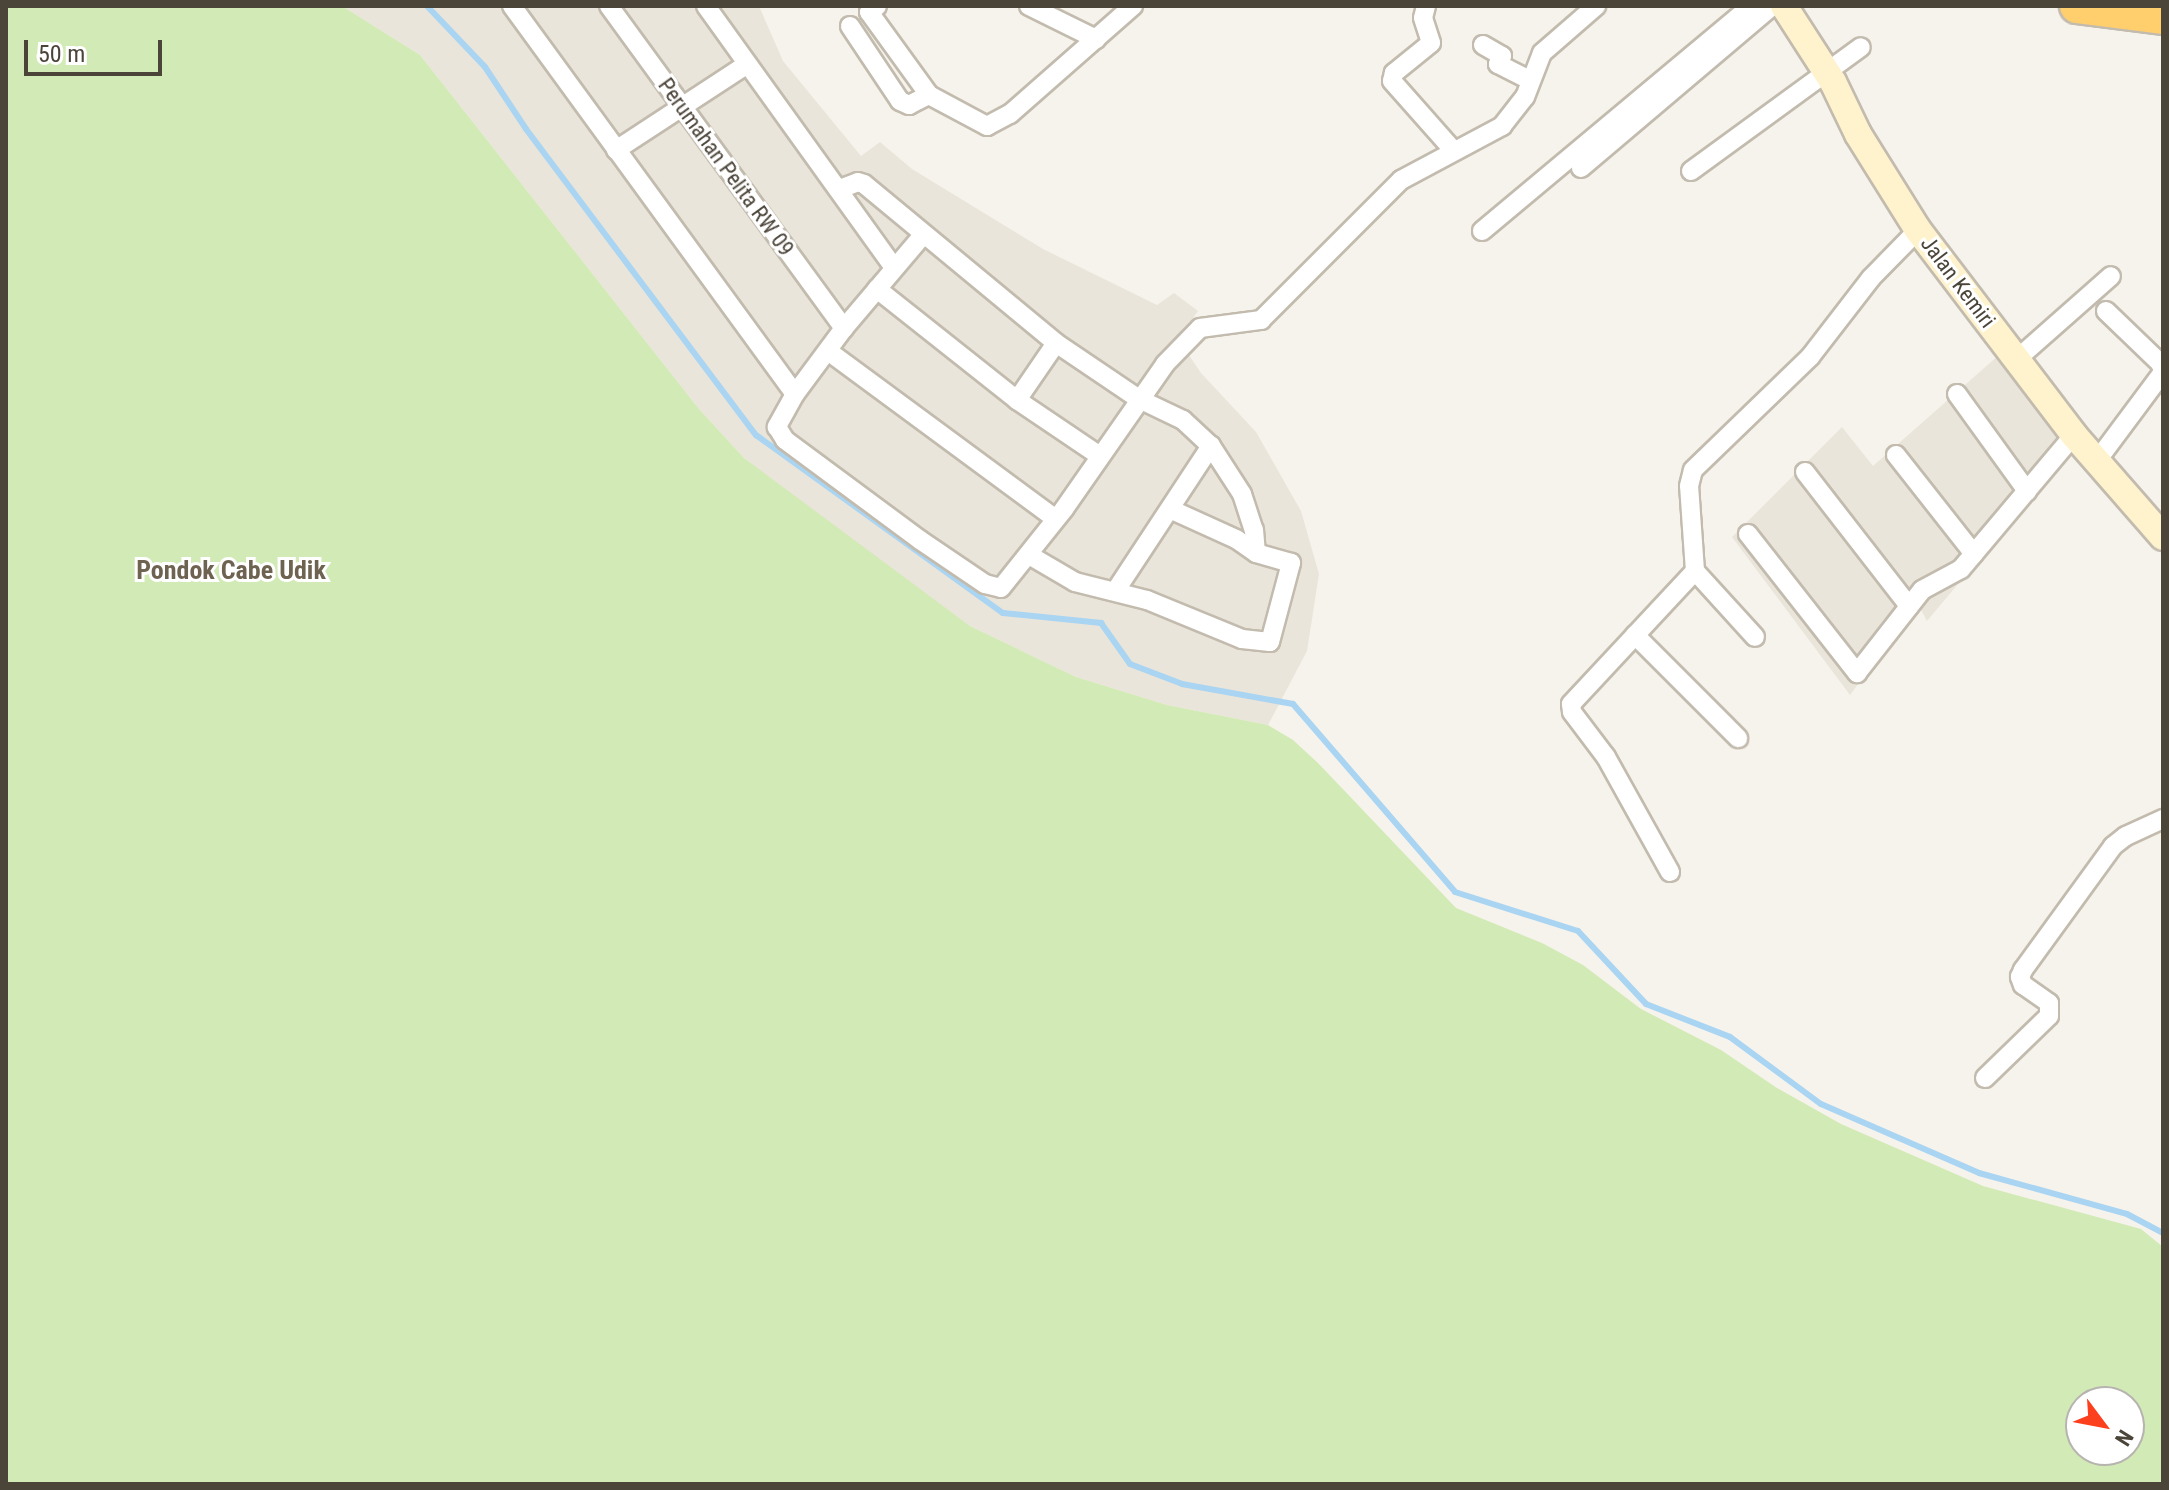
<!DOCTYPE html>
<style>
body{margin:0}
#map{position:relative;width:2169px;height:1490px;overflow:hidden;background:#f6f3ec;font-family:"Roboto Condensed",sans-serif}
div>[style]{position:absolute}
.residential>*{inset:0;background:#eae5da}
.green>*{inset:0;background:#d2eab5}
.stream>*{height:6px;margin:-3px;padding:0 3px;transform-origin:3px;border-radius:3px;background:#a9d4f2}
.roads{filter:drop-shadow(2px 0 #c2bbae) drop-shadow(-2px 0 #c2bbae) drop-shadow(0 2px #c2bbae) drop-shadow(0 -2px #c2bbae)}
.street>*{height:18px;margin:-9px;padding:0 9px;transform-origin:9px;border-radius:9px;background:#fff}
.secondary>*{height:26px;margin:-13px;padding:0 13px;transform-origin:13px;border-radius:13px;background:#fff3cd}
.highway>*{height:34px;margin:-17px;padding:0 17px;transform-origin:17px;border-radius:17px;background:#ffcf6e}
span{translate:-50% -50%;white-space:nowrap;text-align:center;line-height:1.15;-webkit-text-stroke:6px #fff;paint-order:stroke}
.street-label{font-size:22px;color:#4b4439}
.quarter-label{font-size:26px;color:#6e6250;font-weight:700}
.frame{position:absolute;inset:0;border:8px solid #4b4439;pointer-events:none}
.north{position:absolute;left:2065px;top:1386px;width:80px;height:80px;box-sizing:border-box;background:#fff;border:2px solid #b7b4b0;border-radius:50%;rotate:122deg;font-size:22px;font-weight:700;line-height:32px;text-align:center;color:#4b4439}
.north::after{content:'';display:block;margin:auto;width:28px;height:36px;background:#fc3f1d;clip-path:polygon(50% 0,100% 100%,50% 72%,0 100%)}
.scale{position:absolute;left:24px;top:40px;width:138px;height:36px;box-sizing:border-box;border:4px solid #4b4439;border-top:0;padding-left:10px;font-size:24px;line-height:28px;white-space:nowrap;color:#4b4439;-webkit-text-stroke:6px #fff;paint-order:stroke}
</style>
<div id="map">
<div class="residential">
<i style="clip-path:polygon(342px 6px,759px 6px,783px 61px,861px 156px,880px 142px,912px 169px,1043px 249px,1157px 305px,1174px 293px,1198px 311px,1178px 339px,1201px 373px,1256px 432px,1301px 511px,1319px 574px,1307px 651px,1268px 725px,1167px 705px,1076px 677px,970px 626px,796px 499px,744px 458px,699px 409px,420px 55px)"></i>
<i style="clip-path:polygon(2000px 354px,2072px 448px,1927px 621px,1918px 604px,1850px 695px,1732px 537px,1842px 427px,1873px 466px)"></i>
</div>
<div class="green">
<i style="clip-path:polygon(evenodd,6px 6px,342px 6px,420px 55px,699px 409px,744px 458px,970px 626px,1076px 677px,1167px 705px,1268px 725px,1293px 740px,1319px 764px,1456px 908px,1542px 943px,1583px 965px,1641px 1009px,1721px 1050px,1777px 1088px,1841px 1124px,1983px 1186px,2141px 1229px,2163px 1247px,2163px 1484px,6px 1484px,6px 6px,2081px 1402px,2129px 1402px,2129px 1450px,2081px 1450px,2081px 1402px)"></i>
</div>
<div class="stream">
<i style="left:427px;top:6px;width:84px;rotate:46.4deg"></i>
<i style="left:485px;top:67px;width:74px;rotate:56.5deg"></i>
<i style="left:526px;top:129px;width:383px;rotate:53.1deg"></i>
<i style="left:756px;top:435px;width:304px;rotate:35.8deg"></i>
<i style="left:1003px;top:613px;width:99px;rotate:5.8deg"></i>
<i style="left:1101px;top:623px;width:50px;rotate:54.7deg"></i>
<i style="left:1130px;top:664px;width:56px;rotate:21deg"></i>
<i style="left:1182px;top:684px;width:113px;rotate:10.2deg"></i>
<i style="left:1293px;top:704px;width:248px;rotate:49.2deg"></i>
<i style="left:1455px;top:892px;width:129px;rotate:17.6deg"></i>
<i style="left:1578px;top:931px;width:100px;rotate:47deg"></i>
<i style="left:1646px;top:1004px;width:90px;rotate:21.4deg"></i>
<i style="left:1730px;top:1037px;width:113px;rotate:36.4deg"></i>
<i style="left:1821px;top:1104px;width:172px;rotate:23.6deg"></i>
<i style="left:1979px;top:1173px;width:154px;rotate:15.5deg"></i>
<i style="left:2127px;top:1214px;width:41px;rotate:27.8deg"></i>
</div>
<div class="roads">
<div class="street">
<i style="left:512px;top:6px;width:480px;rotate:53.9deg"></i>
<i style="left:609px;top:6px;width:399px;rotate:53.9deg"></i>
<i style="left:706px;top:6px;width:322px;rotate:54.3deg"></i>
<i style="left:877px;top:6px;width:10px;rotate:143deg"></i>
<i style="left:869px;top:12px;width:102px;rotate:54.1deg"></i>
<i style="left:929px;top:95px;width:66px;rotate:28.1deg"></i>
<i style="left:987px;top:126px;width:26px;rotate:-28deg"></i>
<i style="left:1010px;top:114px;width:164px;rotate:-41.3deg"></i>
<i style="left:1029px;top:6px;width:75px;rotate:26.2deg"></i>
<i style="left:1426px;top:6px;width:12px;rotate:104deg"></i>
<i style="left:1423px;top:18px;width:26px;rotate:72deg"></i>
<i style="left:1431px;top:43px;width:48px;rotate:141deg"></i>
<i style="left:1394px;top:73px;width:8px;rotate:104deg"></i>
<i style="left:1392px;top:81px;width:92px;rotate:48.5deg"></i>
<i style="left:850px;top:26px;width:90px;rotate:56.3deg"></i>
<i style="left:900px;top:101px;width:10px;rotate:24deg"></i>
<i style="left:909px;top:105px;width:22px;rotate:-27deg"></i>
<i style="left:1483px;top:45px;width:22px;rotate:30deg"></i>
<i style="left:1502px;top:56px;width:9px;rotate:117deg"></i>
<i style="left:1498px;top:64px;width:36px;rotate:27deg"></i>
<i style="left:616px;top:150px;width:155px;rotate:-33.2deg"></i>
<i style="left:1581px;top:168px;width:250px;rotate:-40.3deg"></i>
<i style="left:1691px;top:171px;width:210px;rotate:-36.1deg"></i>
<i style="left:840px;top:189px;width:19px;rotate:-21deg"></i>
<i style="left:858px;top:182px;width:6px;rotate:18deg"></i>
<i style="left:864px;top:184px;width:249px;rotate:39.6deg"></i>
<i style="left:1056px;top:343px;width:100px;rotate:34deg"></i>
<i style="left:1139px;top:399px;width:49px;rotate:25.5deg"></i>
<i style="left:1183px;top:420px;width:38px;rotate:43deg"></i>
<i style="left:1211px;top:446px;width:57px;rotate:57.1deg"></i>
<i style="left:1242px;top:494px;width:38px;rotate:72deg"></i>
<i style="left:1254px;top:530px;width:23px;rotate:85deg"></i>
<i style="left:1482px;top:231px;width:351px;rotate:-39.9deg"></i>
<i style="left:923px;top:235px;width:122px;rotate:130.3deg"></i>
<i style="left:844px;top:328px;width:82px;rotate:126.6deg"></i>
<i style="left:795px;top:394px;width:38px;rotate:119deg"></i>
<i style="left:777px;top:427px;width:15px;rotate:58deg"></i>
<i style="left:785px;top:440px;width:168px;rotate:36.5deg"></i>
<i style="left:920px;top:540px;width:78px;rotate:34.1deg"></i>
<i style="left:985px;top:584px;width:16px;rotate:14deg"></i>
<i style="left:1001px;top:588px;width:101px;rotate:-51.4deg"></i>
<i style="left:1064px;top:509px;width:177px;rotate:-55.1deg"></i>
<i style="left:1165px;top:364px;width:50px;rotate:-45.8deg"></i>
<i style="left:1200px;top:328px;width:62px;rotate:-7.5deg"></i>
<i style="left:1261px;top:320px;width:198px;rotate:-45deg"></i>
<i style="left:1401px;top:180px;width:115px;rotate:-28.1deg"></i>
<i style="left:1502px;top:126px;width:37px;rotate:-52deg"></i>
<i style="left:1525px;top:97px;width:47px;rotate:-68.9deg"></i>
<i style="left:1542px;top:53px;width:72px;rotate:-41deg"></i>
<i style="left:877px;top:289px;width:179px;rotate:38.4deg"></i>
<i style="left:1017px;top:400px;width:100px;rotate:34deg"></i>
<i style="left:2106px;top:311px;width:75px;rotate:43.9deg"></i>
<i style="left:2160px;top:363px;width:8px;rotate:67deg"></i>
<i style="left:828px;top:351px;width:283px;rotate:36.4deg"></i>
<i style="left:2017px;top:359px;width:125px;rotate:-41.4deg"></i>
<i style="left:1957px;top:394px;width:120px;rotate:54.2deg"></i>
<i style="left:1017px;top:400px;width:69px;rotate:-55.6deg"></i>
<i style="left:1896px;top:455px;width:126px;rotate:51.8deg"></i>
<i style="left:2096px;top:462px;width:112px;rotate:-53.3deg"></i>
<i style="left:1805px;top:472px;width:170px;rotate:52.2deg"></i>
<i style="left:1748px;top:534px;width:177px;rotate:51.9deg"></i>
<i style="left:1857px;top:673px;width:105px;rotate:-51.9deg"></i>
<i style="left:1922px;top:590px;width:44px;rotate:-28.3deg"></i>
<i style="left:1961px;top:569px;width:175px;rotate:-49.9deg"></i>
<i style="left:1029px;top:555px;width:53px;rotate:30.4deg"></i>
<i style="left:1075px;top:582px;width:74px;rotate:14deg"></i>
<i style="left:1147px;top:600px;width:103px;rotate:22.3deg"></i>
<i style="left:1242px;top:639px;width:28px;rotate:6deg"></i>
<i style="left:1270px;top:642px;width:82px;rotate:-75.1deg"></i>
<i style="left:1291px;top:563px;width:36px;rotate:-164deg"></i>
<i style="left:1256px;top:553px;width:24px;rotate:-145deg"></i>
<i style="left:1236px;top:539px;width:72px;rotate:-155.6deg"></i>
<i style="left:1695px;top:571px;width:89px;rotate:47.7deg"></i>
<i style="left:1116px;top:590px;width:173px;rotate:-56.6deg"></i>
<i style="left:1635px;top:635px;width:146px;rotate:45deg"></i>
<i style="left:1670px;top:872px;width:132px;rotate:-119.1deg"></i>
<i style="left:1606px;top:757px;width:56px;rotate:-127.1deg"></i>
<i style="left:1572px;top:712px;width:8px;rotate:-97deg"></i>
<i style="left:1571px;top:704px;width:182px;rotate:-47deg"></i>
<i style="left:1695px;top:571px;width:85px;rotate:-94deg"></i>
<i style="left:1689px;top:486px;width:16px;rotate:-76deg"></i>
<i style="left:1693px;top:470px;width:163px;rotate:-44deg"></i>
<i style="left:1810px;top:357px;width:100px;rotate:-52.3deg"></i>
<i style="left:1871px;top:278px;width:67px;rotate:-45.6deg"></i>
<i style="left:1985px;top:1078px;width:89px;rotate:-44.1deg"></i>
<i style="left:2049px;top:1016px;width:13px;rotate:-90deg"></i>
<i style="left:2049px;top:1003px;width:32px;rotate:-145deg"></i>
<i style="left:2023px;top:985px;width:9px;rotate:-111deg"></i>
<i style="left:2020px;top:977px;width:8px;rotate:-67deg"></i>
<i style="left:2023px;top:970px;width:153px;rotate:-54deg"></i>
<i style="left:2113px;top:846px;width:16px;rotate:-38deg"></i>
<i style="left:2126px;top:836px;width:41px;rotate:-24.7deg"></i>
</div>
<div class="secondary">
<i style="left:1784px;top:6px;width:90px;rotate:57.2deg"></i>
<i style="left:1833px;top:82px;width:58px;rotate:64.3deg"></i>
<i style="left:1858px;top:134px;width:113px;rotate:58deg"></i>
<i style="left:1918px;top:230px;width:258px;rotate:52.7deg"></i>
<i style="left:2074px;top:435px;width:135px;rotate:48.9deg"></i>
</div>
<div class="highway">
<i style="left:2077px;top:6px;width:87px;rotate:7.3deg"></i>
</div>
</div>
<div class="street-label">
<span style="left:726px;top:167px;rotate:54deg">Perumahan Pelita RW 09</span>
<span style="left:1958px;top:282px;rotate:53deg">Jalan Kemiri</span>
</div>
<div class="quarter-label">
<span style="left:231px;top:571px">Pondok Cabe Udik</span>
</div>
<div class="frame"></div>
<div class="north">N</div>
<div class="scale">50 m</div>
</div>
